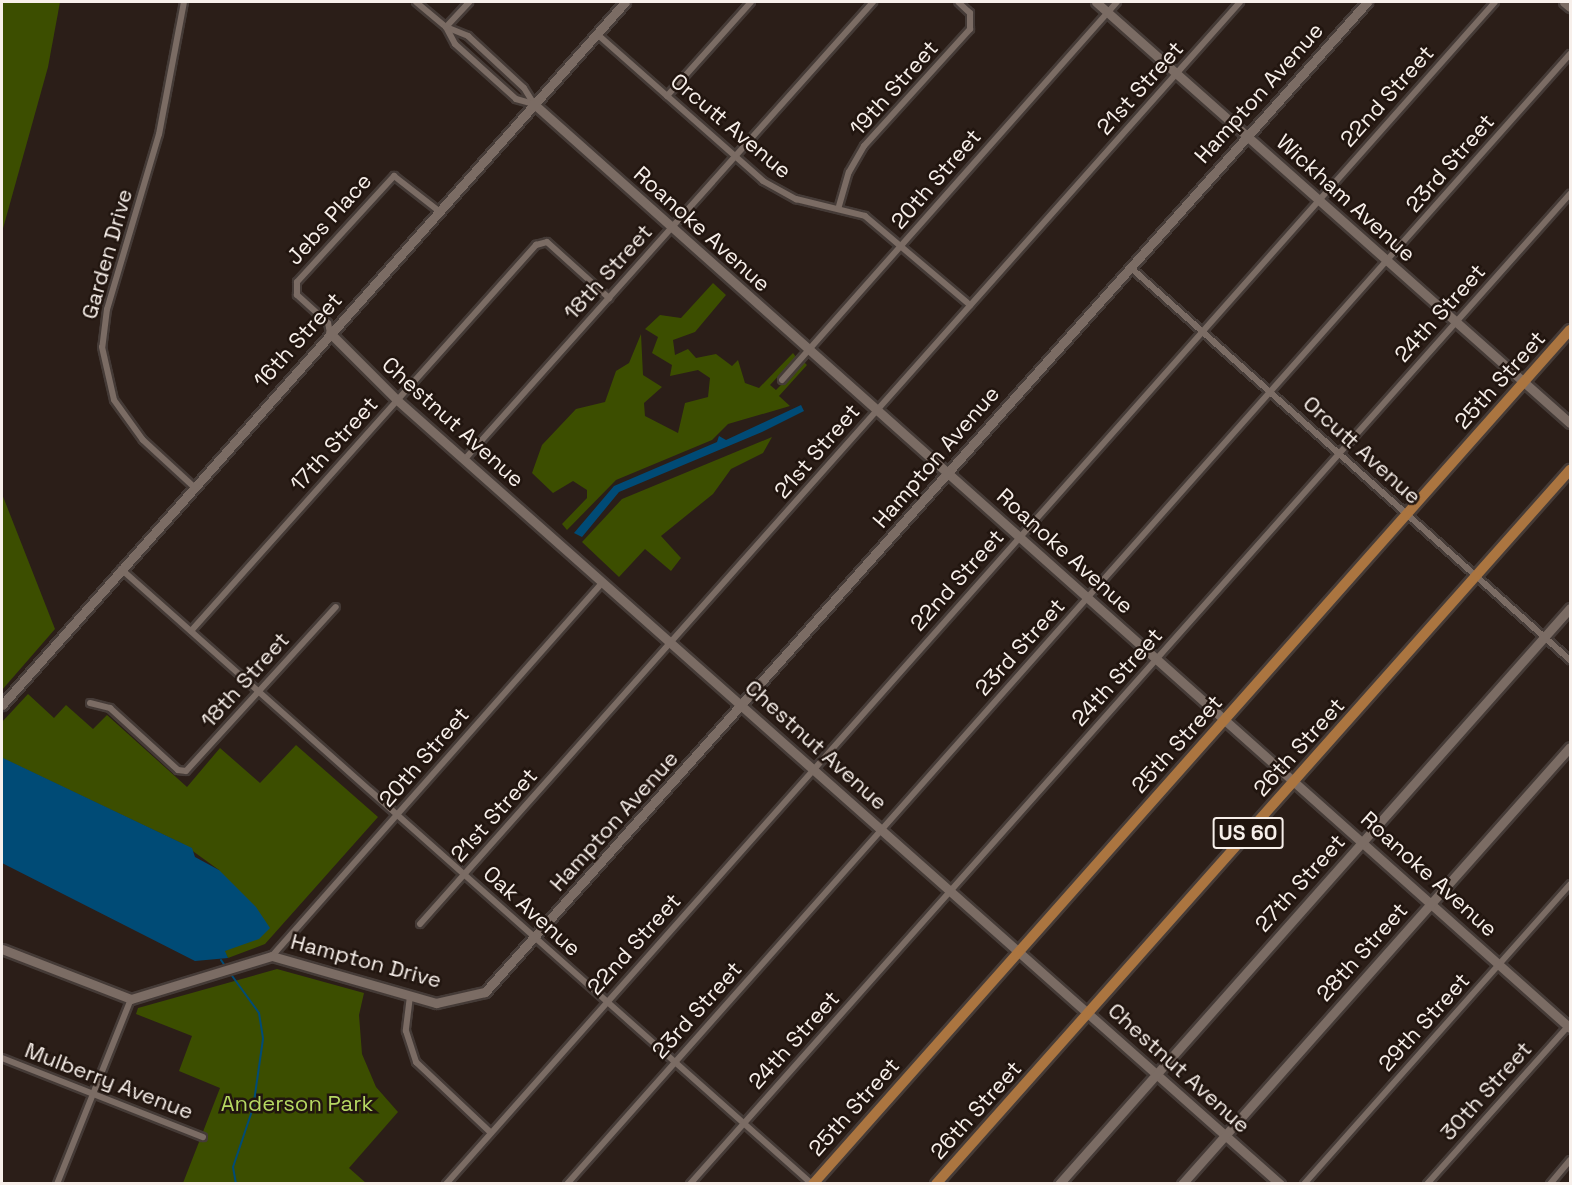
<!DOCTYPE html>
<style>
body{margin:0}
#map{position:relative;width:1572px;height:1185px;overflow:hidden;background:#2b1e18;font-family:"Space Grotesk",sans-serif}
div>[style]{position:absolute}
.green>*{inset:0;background:#3c4e00}
.water>*{inset:0;background:#004b76}
.stream>*{height:2px;margin:-1px;padding:0 1px;transform-origin:1px;border-radius:1px;background:#004b76}
.roads{filter:drop-shadow(2px 0 #453b37) drop-shadow(-2px 0 #453b37) drop-shadow(0 2px #453b37) drop-shadow(0 -2px #453b37)}
.street>*{height:6px;margin:-3px;padding:0 3px;transform-origin:3px;border-radius:3px;background:#7b6c64}
.secondary>*{height:9px;margin:-4.5px;padding:0 4.5px;transform-origin:4.5px;border-radius:4.5px;background:#7b6c64}
.primary>*{height:10px;margin:-5px;padding:0 5px;transform-origin:5px;border-radius:5px;background:#ab7540}
span{translate:-50% -50%;white-space:nowrap;text-align:center;line-height:1.15;-webkit-text-stroke:5px #21150f;paint-order:stroke}
.shield-label span{padding:2px 4px;background:#21150f;border:2px solid;border-radius:4px;-webkit-text-stroke-width:0}
.shield-label{font-size:21px;color:#f7efea;font-weight:700}
.street-label{font-size:22px;color:#f7efea}
.park-label{font-size:22px;color:#b5d762}
.frame{position:absolute;inset:0;border:3px solid #f7efea;pointer-events:none}
</style>
<div id="map">
<div class="green">
<i style="clip-path:polygon(2px 2px,60px 2px,48px 67px,2px 232px)"></i>
<i style="clip-path:polygon(713px 283px,726px 295px,695px 332px,673px 340px,675px 355px,688px 349px,696px 358px,716px 354px,732px 366px,738px 360px,745px 383px,759px 388px,793px 353px,796px 357px,770px 385px,776px 390px,804px 362px,807px 365px,779px 396px,790px 406px,728px 424px,712px 440px,616px 480px,567px 530px,562px 524px,587px 498px,587px 490px,573px 481px,553px 493px,532px 473px,542px 445px,576px 409px,605px 402px,616px 371px,629px 363px,641px 334px,643px 375px,662px 387px,644px 403px,645px 416px,678px 433px,685px 403px,708px 397px,710px 378px,698px 370px,670px 376px,672px 365px,652px 353px,658px 337px,645px 329px,660px 315px,681px 318px)"></i>
<i style="clip-path:polygon(772px 437px,763px 453px,731px 469px,713px 494px,661px 536px,681px 558px,671px 571px,645px 549px,619px 577px,582px 542px,622px 499px)"></i>
<i style="clip-path:polygon(2px 494px,55px 629px,2px 690px)"></i>
<i style="clip-path:polygon(28px 694px,54px 718px,66px 705px,93px 729px,107px 715px,187px 787px,220px 748px,260px 783px,296px 745px,378px 817px,265px 944px,228px 958px,224px 951px,240px 944px,219px 870px,183px 844px,2px 758px,2px 722px)"></i>
<i style="clip-path:polygon(277px 969px,364px 993px,359px 1015px,362px 1054px,376px 1087px,398px 1112px,349px 1168px,366px 1183px,183px 1183px,220px 1088px,179px 1071px,192px 1036px,136px 1014px,138px 1008px)"></i>
</div>
<div class="water">
<i style="clip-path:polygon(801px 405px,804px 411px,762px 432px,619px 492px,582px 537px,574px 533px,614px 486px,717px 442px,719px 436px,726px 440px)"></i>
<i style="clip-path:polygon(3px 758px,192px 848px,195px 857px,219px 870px,256px 907px,270px 928px,259px 939px,225px 951px,228px 958px,195px 961px,2px 863px)"></i>
</div>
<div class="stream">
<i style="left:221px;top:960px;width:7px;rotate:56deg"></i>
<i style="left:230px;top:973px;width:49px;rotate:54.1deg"></i>
<i style="left:259px;top:1013px;width:26px;rotate:81deg"></i>
<i style="left:263px;top:1039px;width:70px;rotate:98.2deg"></i>
<i style="left:253px;top:1108px;width:62px;rotate:108.7deg"></i>
<i style="left:233px;top:1167px;width:17px;rotate:80deg"></i>
</div>
<div class="roads">
<div class="street">
<i style="left:184px;top:2px;width:134px;rotate:100.7deg"></i>
<i style="left:159px;top:134px;width:183px;rotate:106.5deg"></i>
<i style="left:107px;top:309px;width:38px;rotate:97deg"></i>
<i style="left:102px;top:347px;width:54px;rotate:77.2deg"></i>
<i style="left:114px;top:400px;width:49px;rotate:54.1deg"></i>
<i style="left:143px;top:440px;width:69px;rotate:42.7deg"></i>
<i style="left:416px;top:2px;width:39px;rotate:40deg"></i>
<i style="left:446px;top:27px;width:24px;rotate:22deg"></i>
<i style="left:468px;top:36px;width:76px;rotate:42.9deg"></i>
<i style="left:524px;top:88px;width:19px;rotate:58deg"></i>
<i style="left:446px;top:27px;width:19px;rotate:62deg"></i>
<i style="left:455px;top:44px;width:82px;rotate:42deg"></i>
<i style="left:516px;top:99px;width:19px;rotate:16deg"></i>
<i style="left:446px;top:27px;width:34px;rotate:-47deg"></i>
<i style="left:597px;top:34px;width:222px;rotate:41.5deg"></i>
<i style="left:763px;top:181px;width:38px;rotate:29deg"></i>
<i style="left:796px;top:199px;width:71px;rotate:13.8deg"></i>
<i style="left:865px;top:216px;width:138px;rotate:40.3deg"></i>
<i style="left:667px;top:96px;width:126px;rotate:-48.2deg"></i>
<i style="left:839px;top:206px;width:35px;rotate:-74deg"></i>
<i style="left:849px;top:172px;width:30px;rotate:-60deg"></i>
<i style="left:864px;top:146px;width:158px;rotate:-47.8deg"></i>
<i style="left:970px;top:29px;width:16px;rotate:-90deg"></i>
<i style="left:970px;top:13px;width:16px;rotate:-137deg"></i>
<i style="left:1130px;top:267px;width:590px;rotate:41.77deg"></i>
<i style="left:330px;top:333px;width:10px;rotate:-101deg"></i>
<i style="left:328px;top:323px;width:42px;rotate:-137.9deg"></i>
<i style="left:297px;top:295px;width:13px;rotate:-90deg"></i>
<i style="left:297px;top:282px;width:144px;rotate:-47.5deg"></i>
<i style="left:394px;top:176px;width:57px;rotate:37.9deg"></i>
<i style="left:782px;top:380px;width:505px;rotate:-48.45deg"></i>
<i style="left:465px;top:459px;width:613px;rotate:-48.24deg"></i>
<i style="left:121px;top:569px;width:925px;rotate:41.67deg"></i>
<i style="left:191px;top:631px;width:518px;rotate:-48.21deg"></i>
<i style="left:536px;top:245px;width:11px;rotate:-15deg"></i>
<i style="left:547px;top:242px;width:84px;rotate:42.1deg"></i>
<i style="left:90px;top:703px;width:21px;rotate:14deg"></i>
<i style="left:110px;top:708px;width:92px;rotate:42.4deg"></i>
<i style="left:178px;top:770px;width:8px;rotate:7deg"></i>
<i style="left:186px;top:771px;width:222px;rotate:-47.6deg"></i>
<i style="left:420px;top:924px;width:1234px;rotate:-48.35deg"></i>
<i style="left:272px;top:956px;width:499px;rotate:-48.5deg"></i>
<i style="left:410px;top:996px;width:35px;rotate:97deg"></i>
<i style="left:406px;top:1031px;width:33px;rotate:72deg"></i>
<i style="left:416px;top:1062px;width:103px;rotate:43.4deg"></i>
<i style="left:2px;top:1058px;width:216px;rotate:21.5deg"></i>
<i style="left:57px;top:1184px;width:199px;rotate:-68.2deg"></i>
<i style="left:446px;top:1184px;width:1580px;rotate:-48.41deg"></i>
<i style="left:567px;top:1184px;width:1511px;rotate:-48.41deg"></i>
<i style="left:690px;top:1184px;width:1325px;rotate:-48.37deg"></i>
<i style="left:1304px;top:1184px;width:401px;rotate:-48.4deg"></i>
<i style="left:1427px;top:1184px;width:215px;rotate:-48.2deg"></i>
<i style="left:1550px;top:1184px;width:31px;rotate:-50deg"></i>
</div>
<div class="secondary">
<i style="left:1096px;top:2px;width:634px;rotate:41.61deg"></i>
<i style="left:1564px;top:2px;width:8px;rotate:40deg"></i>
<i style="left:534px;top:104px;width:1388px;rotate:41.73deg"></i>
<i style="left:330px;top:333px;width:95px;rotate:45deg"></i>
<i style="left:397px;top:400px;width:1181px;rotate:41.6deg"></i>
<i style="left:2px;top:705px;width:939px;rotate:-48.45deg"></i>
<i style="left:2px;top:949px;width:138px;rotate:21.2deg"></i>
<i style="left:131px;top:999px;width:147px;rotate:-17deg"></i>
<i style="left:272px;top:956px;width:171px;rotate:16deg"></i>
<i style="left:436px;top:1003px;width:50px;rotate:-12.7deg"></i>
<i style="left:485px;top:992px;width:1326px;rotate:-48.3deg"></i>
<i style="left:1059px;top:1184px;width:770px;rotate:-48.42deg"></i>
<i style="left:1182px;top:1184px;width:584px;rotate:-48.4deg"></i>
</div>
<div class="primary">
<i style="left:813px;top:1184px;width:1141px;rotate:-48.45deg"></i>
<i style="left:936px;top:1184px;width:955px;rotate:-48.4deg"></i>
</div>
</div>
<div class="shield-label">
<span style="left:1248px;top:833px">US 60</span>
</div>
<div class="street-label">
<span style="left:894px;top:88px;rotate:-48deg">19th Street</span>
<span style="left:1140px;top:88px;rotate:-48deg">21st Street</span>
<span style="left:1259px;top:93px;rotate:-48deg">Hampton Avenue</span>
<span style="left:1387px;top:96px;rotate:-48deg">22nd Street</span>
<span style="left:731px;top:126px;rotate:40deg">Orcutt Avenue</span>
<span style="left:1450px;top:163px;rotate:-49deg">23rd Street</span>
<span style="left:936px;top:179px;rotate:-49deg">20th Street</span>
<span style="left:1346px;top:198px;rotate:42deg">Wickham Avenue</span>
<span style="left:329px;top:219px;rotate:-48deg">Jebs Place</span>
<span style="left:702px;top:229px;rotate:42deg">Roanoke Avenue</span>
<span style="left:107px;top:254px;rotate:-74deg">Garden Drive</span>
<span style="left:608px;top:272px;rotate:-48deg">18th Street</span>
<span style="left:1440px;top:313px;rotate:-48deg">24th Street</span>
<span style="left:298px;top:340px;rotate:-48deg">16th Street</span>
<span style="left:1500px;top:380px;rotate:-48deg">25th Street</span>
<span style="left:453px;top:422px;rotate:42deg">Chestnut Avenue</span>
<span style="left:334px;top:444px;rotate:-48deg">17th Street</span>
<span style="left:1362px;top:450px;rotate:42deg">Orcutt Avenue</span>
<span style="left:817px;top:451px;rotate:-49deg">21st Street</span>
<span style="left:936px;top:457px;rotate:-49deg">Hampton Avenue</span>
<span style="left:1065px;top:551px;rotate:42deg">Roanoke Avenue</span>
<span style="left:957px;top:580px;rotate:-48deg">22nd Street</span>
<span style="left:1020px;top:647px;rotate:-48deg">23rd Street</span>
<span style="left:1117px;top:677px;rotate:-48deg">24th Street</span>
<span style="left:245px;top:680px;rotate:-48deg">18th Street</span>
<span style="left:1177px;top:744px;rotate:-48deg">25th Street</span>
<span style="left:816px;top:745px;rotate:42deg">Chestnut Avenue</span>
<span style="left:1299px;top:747px;rotate:-48deg">26th Street</span>
<span style="left:424px;top:757px;rotate:-49deg">20th Street</span>
<span style="left:494px;top:815px;rotate:-48deg">21st Street</span>
<span style="left:614px;top:821px;rotate:-48deg">Hampton Avenue</span>
<span style="left:1429px;top:874px;rotate:42deg">Roanoke Avenue</span>
<span style="left:1300px;top:883px;rotate:-48deg">27th Street</span>
<span style="left:532px;top:911px;rotate:42deg">Oak Avenue</span>
<span style="left:634px;top:944px;rotate:-48deg">22nd Street</span>
<span style="left:1362px;top:952px;rotate:-48deg">28th Street</span>
<span style="left:366px;top:961px;rotate:15deg">Hampton Drive</span>
<span style="left:697px;top:1010px;rotate:-48deg">23rd Street</span>
<span style="left:1424px;top:1022px;rotate:-48deg">29th Street</span>
<span style="left:794px;top:1040px;rotate:-48deg">24th Street</span>
<span style="left:1179px;top:1068px;rotate:42deg">Chestnut Avenue</span>
<span style="left:109px;top:1081px;rotate:21deg">Mulberry Avenue</span>
<span style="left:1486px;top:1091px;rotate:-48deg">30th Street</span>
<span style="left:854px;top:1107px;rotate:-48deg">25th Street</span>
<span style="left:976px;top:1110px;rotate:-48deg">26th Street</span>
</div>
<div class="park-label">
<span style="left:297px;top:1104px">Anderson Park</span>
</div>
<div class="frame"></div>
</div>
